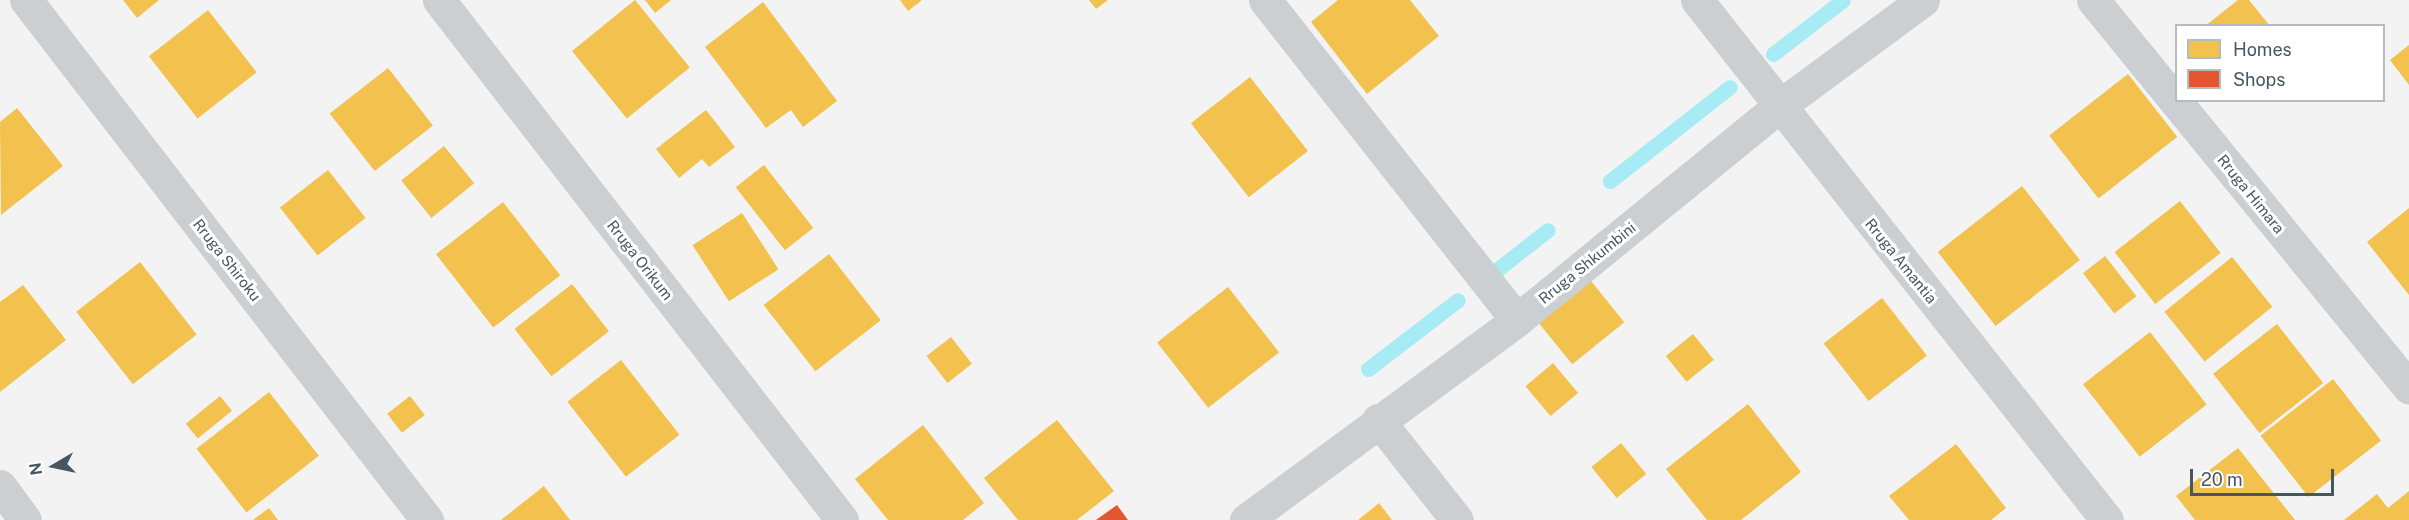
<!DOCTYPE html>
<style>
body{margin:0}
#map{position:relative;width:2409px;height:520px;overflow:hidden;background:#f3f3f3;font-family:"Public Sans",sans-serif}
div>[style]{position:absolute}
.homes>*{inset:0;background:#f2c14e;transform-origin:0 0}
.shops>*{inset:0;background:#e4572e}
.stream>*{height:15px;margin:-7.5px;padding:0 7.5px;transform-origin:7.5px;border-radius:7.5px;background:#a7ebf5}
.minor>*{height:33px;margin:-16.5px;padding:0 16.5px;transform-origin:16.5px;border-radius:16.5px;background:#cbcfd2}
span{translate:-50% -50%;white-space:nowrap;text-align:center;line-height:1.15;-webkit-text-stroke:6px #fff;paint-order:stroke}
.street-label{font-size:15px;color:#475762}
.legend{position:absolute;left:2175px;top:24px;width:210px;height:78px;box-sizing:border-box;background:#fff;border:2px solid #b5bcc0;margin:0;padding:8px 10px;list-style:none;font-size:18px;color:#475762}
.legend li{display:flex;align-items:center;gap:12px;height:30px}
.legend b{width:30px;border:2px solid #b5bcc0}
.north{position:absolute;left:24px;top:436px;width:60px;height:60px;-webkit-text-stroke:4px #fff;paint-order:stroke;rotate:261deg;font-size:16px;font-weight:700;line-height:24px;text-align:center;color:#475762}
.north::after{content:'';display:block;margin:auto;width:21px;height:27px;background:#475762;clip-path:polygon(50% 0,100% 100%,50% 72%,0 100%)}
.scale{position:absolute;left:2190px;top:469px;width:144px;height:27px;box-sizing:border-box;border:3px solid #475762;border-top:0;padding-left:8px;font-size:18px;line-height:21px;white-space:nowrap;color:#475762;-webkit-text-stroke:4px #fff;paint-order:stroke}
</style>
<div id="map">
<div class="homes">
<i style="clip-path:polygon(123px 0,159px 0,137px 18px)"></i>
<i style="left:635px;top:0;width:87px;height:81px;rotate:51deg"></i>
<i style="clip-path:polygon(645px 0,671px 0,655px 13px)"></i>
<i style="clip-path:polygon(900px 0,922px 0,908px 11px)"></i>
<i style="clip-path:polygon(1089px 0,1108px 0,1096px 9px)"></i>
<i style="clip-path:polygon(1338px 0,1410px 0,1439px 36px,1367px 94px,1311px 22px)"></i>
<i style="clip-path:polygon(2238px 0,2249px 0,2270px 26px,2205px 26px)"></i>
<i style="clip-path:polygon(763px 2px,837px 101px,803px 127px,791px 110px,766px 128px,705px 47px)"></i>
<i style="left:208px;top:10px;width:79px;height:75px;rotate:52deg"></i>
<i style="clip-path:polygon(2409px 45px,2409px 85px,2390px 60px)"></i>
<i style="left:388px;top:68px;width:73px;height:74px;rotate:52deg"></i>
<i style="left:2128px;top:74px;width:80px;height:100px;rotate:52deg"></i>
<i style="left:1250px;top:77px;width:94px;height:75px;rotate:52deg"></i>
<i style="clip-path:polygon(17px 108px,63px 166px,1px 215px,0 122px)"></i>
<i style="clip-path:polygon(706px 110px,735px 147px,709px 167px,702px 159px,679px 178px,656px 149px)"></i>
<i style="left:444px;top:146px;width:48px;height:55px;rotate:51deg"></i>
<i style="left:764px;top:165px;width:80px;height:36px;rotate:52deg"></i>
<i style="left:328px;top:170px;width:61px;height:61px;rotate:52deg"></i>
<i style="left:2022px;top:186px;width:94px;height:107px;rotate:52deg"></i>
<i style="left:2180px;top:201px;width:66px;height:83px;rotate:52deg"></i>
<i style="left:503px;top:202px;width:93px;height:85px;rotate:52deg"></i>
<i style="clip-path:polygon(2409px 208px,2409px 295px,2367px 242px)"></i>
<i style="left:742px;top:213px;width:67px;height:59px;rotate:57deg"></i>
<i style="left:829px;top:254px;width:84px;height:83px;rotate:52deg"></i>
<i style="left:2105px;top:256px;width:51px;height:28px;rotate:52deg"></i>
<i style="left:2232px;top:257px;width:64px;height:87px;rotate:51deg"></i>
<i style="left:140px;top:262px;width:92px;height:81px;rotate:52deg"></i>
<i style="left:1591px;top:281px;width:53px;height:67px;rotate:51deg"></i>
<i style="left:572px;top:284px;width:60px;height:73px;rotate:52deg"></i>
<i style="clip-path:polygon(23px 285px,66px 340px,0 392px,0 302px)"></i>
<i style="left:1228px;top:287px;width:83px;height:90px;rotate:52deg"></i>
<i style="left:1882px;top:298px;width:73px;height:74px;rotate:52deg"></i>
<i style="left:2277px;top:324px;width:75px;height:81px;rotate:52deg"></i>
<i style="left:2150px;top:332px;width:92px;height:85px;rotate:52deg"></i>
<i style="left:1693px;top:334px;width:33px;height:35px;rotate:51deg"></i>
<i style="left:951px;top:337px;width:34px;height:31px;rotate:52deg"></i>
<i style="left:621px;top:360px;width:95px;height:68px;rotate:52deg"></i>
<i style="left:1553px;top:363px;width:39px;height:36px;rotate:50deg"></i>
<i style="left:2333px;top:379px;width:78px;height:92px;rotate:52deg"></i>
<i style="left:269px;top:392px;width:81px;height:92px;rotate:52deg"></i>
<i style="left:220px;top:396px;width:19px;height:44px;rotate:51deg"></i>
<i style="left:410px;top:396px;width:24px;height:29px;rotate:52deg"></i>
<i style="clip-path:polygon(1748px 404px,1801px 472px,1741px 520px,1707px 520px,1666px 469px)"></i>
<i style="clip-path:polygon(1057px 420px,1114px 491px,1077px 520px,1018px 520px,984px 478px)"></i>
<i style="clip-path:polygon(923px 425px,984px 503px,963px 520px,888px 520px,855px 479px)"></i>
<i style="left:1621px;top:443px;width:40px;height:38px;rotate:51deg"></i>
<i style="clip-path:polygon(1956px 444px,2006px 508px,1991px 520px,1909px 520px,1889px 496px)"></i>
<i style="clip-path:polygon(2238px 448px,2295px 520px,2195px 520px,2176px 496px)"></i>
<i style="clip-path:polygon(544px 486px,570px 520px,501px 520px)"></i>
<i style="clip-path:polygon(2409px 491px,2409px 520px,2344px 520px,2377px 494px,2388px 508px)"></i>
<i style="clip-path:polygon(1379px 503px,1392px 520px,1358px 520px)"></i>
<i style="clip-path:polygon(269px 508px,278px 520px,253px 520px)"></i>
</div>
<div class="shops">
<i style="clip-path:polygon(1117px 505px,1128px 520px,1096px 520px)"></i>
</div>
<div class="stream">
<i style="left:1773px;top:54px;width:88px;rotate:-37.6deg"></i>
<i style="left:1610px;top:181px;width:152px;rotate:-38.1deg"></i>
<i style="left:1498px;top:269px;width:63px;rotate:-38deg"></i>
<i style="left:1368px;top:369px;width:113px;rotate:-37.5deg"></i>
</div>
<div class="minor">
<i style="left:26px;top:0;width:657px;rotate:52.36deg"></i>
<i style="left:439px;top:0;width:658px;rotate:52.22deg"></i>
<i style="left:1265px;top:0;width:407px;rotate:51.8deg"></i>
<i style="left:1697px;top:0;width:662px;rotate:51.75deg"></i>
<i style="left:2093px;top:0;width:500px;rotate:50.8deg"></i>
<i style="left:1378px;top:420px;width:127px;rotate:51.7deg"></i>
<i style="left:0;top:486px;width:42px;rotate:53.7deg"></i>
<i style="left:1246px;top:520px;width:337px;rotate:-36.4deg"></i>
<i style="left:1517px;top:320px;width:337px;rotate:-39.2deg"></i>
<i style="left:1778px;top:107px;width:180px;rotate:-36.4deg"></i>
</div>
<div class="street-label">
<span style="left:2251px;top:194px;rotate:51deg">Rruga Himara</span>
<span style="left:227px;top:260px;rotate:52deg">Rruga Shiroku</span>
<span style="left:640px;top:260px;rotate:52deg">Rruga Orikum</span>
<span style="left:1901px;top:261px;rotate:51deg">Rruga Amantia</span>
<span style="left:1587px;top:263px;rotate:-39deg">Rruga Shkumbini</span>
</div>
<ul class="legend">
<li><b style="height:16px;background:#f2c14e"></b>Homes</li>
<li><b style="height:16px;background:#e4572e"></b>Shops</li>
</ul>
<div class="north">N</div>
<div class="scale">20 m</div>
</div>
